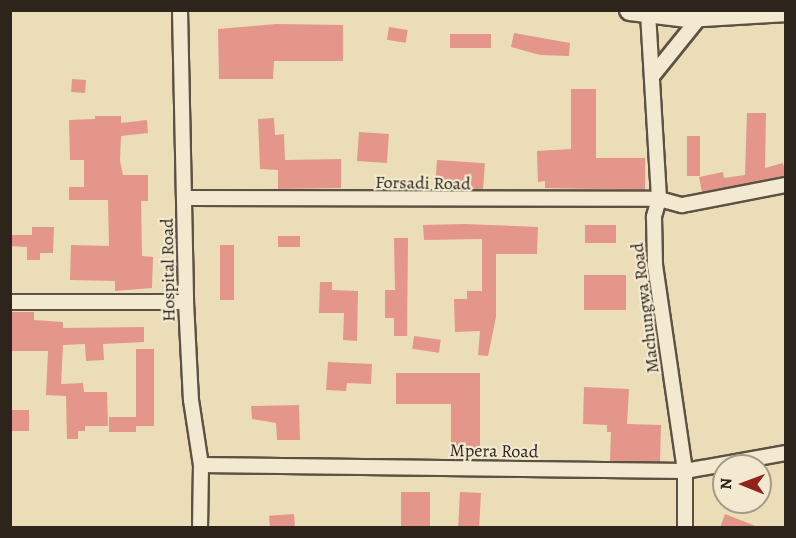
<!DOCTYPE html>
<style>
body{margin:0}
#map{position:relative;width:796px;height:538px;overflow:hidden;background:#ebddb7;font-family:Alegreya,serif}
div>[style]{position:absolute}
.building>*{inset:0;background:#e39689;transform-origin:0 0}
.roads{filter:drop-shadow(2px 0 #5c5243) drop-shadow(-2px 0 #5c5243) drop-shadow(0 2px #5c5243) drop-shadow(0 -2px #5c5243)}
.street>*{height:14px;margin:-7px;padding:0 7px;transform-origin:7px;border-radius:7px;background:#f2e9d0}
.secondary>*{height:20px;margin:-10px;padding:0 10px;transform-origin:10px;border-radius:10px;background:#f2e9d0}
span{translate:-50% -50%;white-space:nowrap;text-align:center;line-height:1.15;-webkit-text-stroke:4.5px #f2e9d0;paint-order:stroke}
.street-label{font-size:18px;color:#2d241c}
.frame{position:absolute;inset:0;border:12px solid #2d241c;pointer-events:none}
.north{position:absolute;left:712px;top:454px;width:60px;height:60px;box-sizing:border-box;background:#f2e9d0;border:2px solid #a39a88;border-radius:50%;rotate:271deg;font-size:16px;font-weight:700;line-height:24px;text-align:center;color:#2d241c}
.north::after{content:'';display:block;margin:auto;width:21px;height:27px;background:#8f2418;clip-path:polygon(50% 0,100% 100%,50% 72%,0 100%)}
</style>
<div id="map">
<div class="building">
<i style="clip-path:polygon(276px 24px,343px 25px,343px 61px,274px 61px,273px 79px,219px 79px,218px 29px)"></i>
<i style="left:389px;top:27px;width:19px;height:13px;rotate:9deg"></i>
<i style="clip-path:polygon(514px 33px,570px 43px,569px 56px,540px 55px,511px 47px)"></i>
<i style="left:450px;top:34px;width:41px;height:14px"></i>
<i style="left:72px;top:79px;width:14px;height:13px;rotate:4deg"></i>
<i style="clip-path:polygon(571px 89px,596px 89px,596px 158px,645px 158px,645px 190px,545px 188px,545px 181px,538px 182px,537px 151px,571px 149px)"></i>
<i style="clip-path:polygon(747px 113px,766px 113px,765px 168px,783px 163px,786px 176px,702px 192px,699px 177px,723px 172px,724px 178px,745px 175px)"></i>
<i style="clip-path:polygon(95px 116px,121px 116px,121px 123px,147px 120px,148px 133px,121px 136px,120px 161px,123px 175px,148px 175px,148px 201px,141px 201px,142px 256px,153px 257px,152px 288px,115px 291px,115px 281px,70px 280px,71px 245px,109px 246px,108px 200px,69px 200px,69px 187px,84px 187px,84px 160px,70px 160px,69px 120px,95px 119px)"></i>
<i style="clip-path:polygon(274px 118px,275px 135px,284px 134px,285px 160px,341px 159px,341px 188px,278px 189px,278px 170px,260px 169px,258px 119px)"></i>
<i style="left:359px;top:132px;width:30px;height:29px;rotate:4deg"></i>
<i style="left:687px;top:136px;width:13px;height:40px"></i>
<i style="left:437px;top:160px;width:48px;height:30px;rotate:4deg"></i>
<i style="clip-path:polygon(464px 224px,538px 227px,537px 254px,496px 254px,496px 317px,488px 356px,478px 355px,480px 331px,455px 332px,454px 299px,467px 299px,467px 291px,482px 291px,482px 239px,424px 240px,423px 225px)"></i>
<i style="left:616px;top:225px;width:18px;height:31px;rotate:90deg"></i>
<i style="clip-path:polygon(32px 227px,54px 227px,53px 253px,40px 253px,40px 260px,27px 260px,27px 247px,10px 246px,10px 235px,32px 235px)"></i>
<i style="left:278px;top:236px;width:22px;height:11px"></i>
<i style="clip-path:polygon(394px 238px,408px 238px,407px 336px,394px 336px,394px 318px,385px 318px,385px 290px,395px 290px)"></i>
<i style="left:220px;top:245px;width:14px;height:55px"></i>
<i style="left:584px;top:275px;width:42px;height:35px"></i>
<i style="clip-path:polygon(320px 282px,332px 282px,332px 290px,358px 291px,357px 341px,343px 340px,344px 313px,319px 313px)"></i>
<i style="clip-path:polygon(10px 312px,34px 312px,34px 320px,63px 322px,63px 328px,144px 327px,144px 342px,103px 344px,104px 360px,86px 361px,85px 344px,63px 345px,61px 384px,83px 383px,84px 392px,107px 392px,108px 426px,85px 426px,85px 431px,78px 431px,78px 439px,67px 439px,66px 396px,46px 395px,48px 351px,10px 351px)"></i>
<i style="left:414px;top:336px;width:27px;height:13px;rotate:8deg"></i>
<i style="left:136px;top:349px;width:18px;height:77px"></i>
<i style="clip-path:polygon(328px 362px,372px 364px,371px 384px,347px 383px,346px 391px,326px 390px)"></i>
<i style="clip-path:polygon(396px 373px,480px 373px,480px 455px,451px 455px,451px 404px,396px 404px)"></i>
<i style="clip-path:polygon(584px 387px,629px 389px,627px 424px,661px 425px,660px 462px,610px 461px,611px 432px,607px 432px,607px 425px,583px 424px)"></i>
<i style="clip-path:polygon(299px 405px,300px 440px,277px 440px,276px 423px,252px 419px,251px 406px)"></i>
<i style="left:10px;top:410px;width:19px;height:21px"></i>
<i style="left:136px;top:417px;width:15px;height:27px;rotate:90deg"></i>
<i style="left:401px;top:492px;width:29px;height:36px"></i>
<i style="left:460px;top:492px;width:21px;height:36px;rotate:3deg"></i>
<i style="left:294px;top:514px;width:14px;height:25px;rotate:86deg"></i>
<i style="clip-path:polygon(725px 514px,758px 527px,758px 528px,720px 528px)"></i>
</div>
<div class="roads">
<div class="street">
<i style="left:180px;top:10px;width:292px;rotate:88.8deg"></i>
<i style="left:186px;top:302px;width:98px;rotate:87.1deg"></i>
<i style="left:191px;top:400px;width:66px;rotate:81.3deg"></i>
<i style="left:201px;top:465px;width:63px;rotate:90.9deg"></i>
<i style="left:648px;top:13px;width:186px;rotate:86.6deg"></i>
<i style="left:659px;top:199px;width:19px;rotate:106deg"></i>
<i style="left:654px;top:217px;width:48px;rotate:88.8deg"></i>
<i style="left:655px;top:265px;width:208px;rotate:81.7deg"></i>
<i style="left:685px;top:471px;width:57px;rotate:90deg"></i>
<i style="left:654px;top:74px;width:73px;rotate:-51.1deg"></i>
<i style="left:185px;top:198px;width:474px;rotate:0.1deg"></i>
<i style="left:659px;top:199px;width:24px;rotate:15deg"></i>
<i style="left:682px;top:205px;width:106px;rotate:-10.9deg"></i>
<i style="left:10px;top:302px;width:176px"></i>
<i style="left:201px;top:465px;width:484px;rotate:0.7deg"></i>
<i style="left:685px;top:471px;width:103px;rotate:-10.1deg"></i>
</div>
<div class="secondary">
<i style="left:630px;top:10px;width:58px;rotate:6.9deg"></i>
<i style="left:688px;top:17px;width:98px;rotate:-3.5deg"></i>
</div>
</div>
<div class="street-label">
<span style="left:423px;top:183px;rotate:1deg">Forsadi Road</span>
<span style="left:168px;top:270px;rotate:-91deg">Hospital Road</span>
<span style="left:645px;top:308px;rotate:-97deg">Machungwa Road</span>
<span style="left:494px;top:451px;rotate:1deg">Mpera Road</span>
</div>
<div class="frame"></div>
<div class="north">N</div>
</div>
